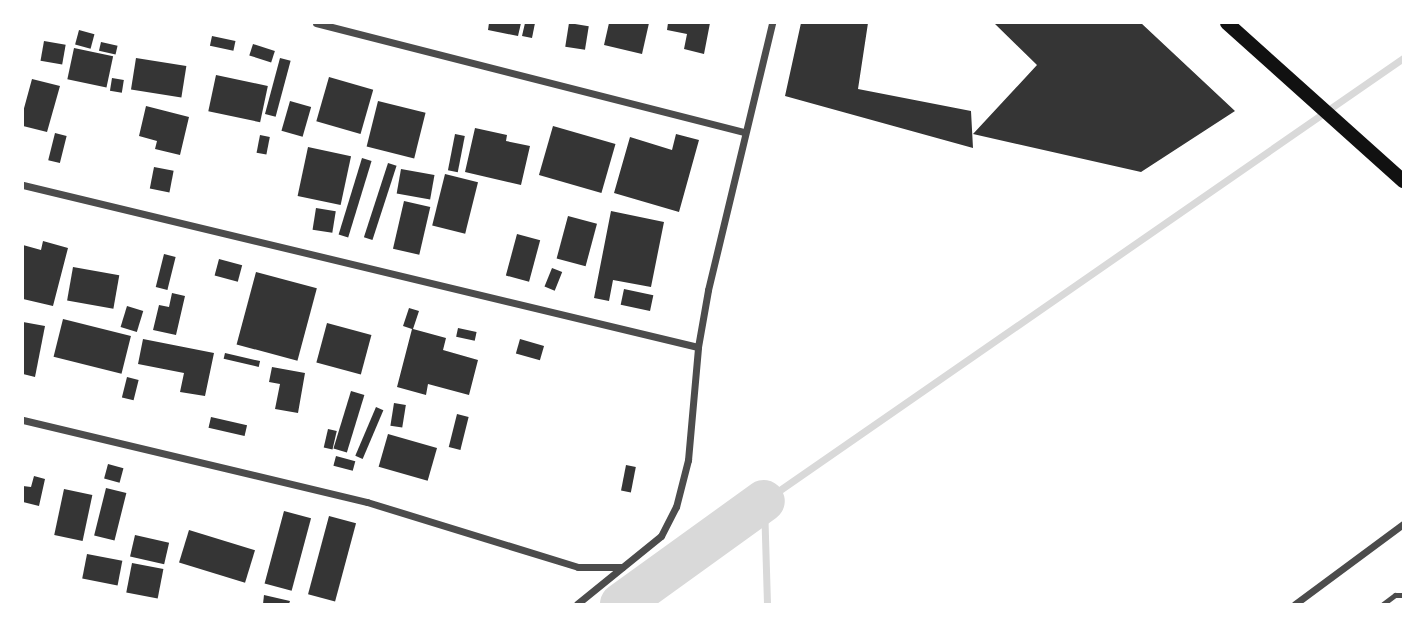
<!DOCTYPE html>
<style>
body{margin:0}
#map{position:relative;width:1426px;height:627px;overflow:hidden;background:#fff;font-family:"Open Sans",sans-serif}
div>[style]{position:absolute}
.stream>*{height:7px;margin:-3.5px;padding:0 3.5px;transform-origin:3.5px;border-radius:3.5px;background:#d9d9d9}
.river>*{height:42px;margin:-21px;padding:0 21px;transform-origin:21px;border-radius:21px;background:#d9d9d9}
.building>*{inset:0;background:#353535;transform-origin:0 0}
.service>*{height:5px;margin:-2.5px;padding:0 2.5px;transform-origin:2.5px;border-radius:2.5px;background:#4c4c4c}
.minor>*{height:7px;margin:-3.5px;padding:0 3.5px;transform-origin:3.5px;border-radius:3.5px;background:#4c4c4c}
.secondary>*{height:14px;margin:-7px;padding:0 7px;transform-origin:7px;border-radius:7px;background:#111}
span{translate:-50% -50%;white-space:nowrap;text-align:center;line-height:1.15;-webkit-text-stroke:5px #fff;paint-order:stroke}
.frame{position:absolute;inset:0;border:24px solid #fff;pointer-events:none}
</style>
<div id="map">
<div class="stream">
<i style="left:767px;top:604px;width:103px;rotate:-91.7deg"></i>
<i style="left:764px;top:501px;width:778px;rotate:-34.73deg"></i>
</div>
<div class="river">
<i style="left:621px;top:604px;width:176px;rotate:-35.8deg"></i>
</div>
<div class="building">
<i style="clip-path:polygon(489px 23px,521px 23px,518px 36px,488px 30px)"></i>
<i style="clip-path:polygon(525px 23px,535px 23px,532px 38px,522px 36px)"></i>
<i style="left:569px;top:23px;width:20px;height:24px;rotate:9deg"></i>
<i style="clip-path:polygon(609px 23px,649px 23px,642px 54px,604px 45px)"></i>
<i style="clip-path:polygon(668px 23px,710px 23px,704px 54px,684px 49px,687px 34px,667px 30px)"></i>
<i style="clip-path:polygon(801px 23px,868px 23px,858px 89px,971px 111px,973px 148px,785px 96px)"></i>
<i style="clip-path:polygon(994px 23px,1141px 23px,1235px 111px,1141px 172px,973px 134px,1037px 65px)"></i>
<i style="left:79px;top:30px;width:16px;height:15px;rotate:15deg"></i>
<i style="left:212px;top:36px;width:24px;height:10px;rotate:12deg"></i>
<i style="left:44px;top:41px;width:22px;height:20px;rotate:10deg"></i>
<i style="left:101px;top:42px;width:17px;height:9px;rotate:13deg"></i>
<i style="left:253px;top:44px;width:23px;height:12px;rotate:18deg"></i>
<i style="left:74px;top:48px;width:40px;height:32px;rotate:12deg"></i>
<i style="left:136px;top:58px;width:51px;height:32px;rotate:9deg"></i>
<i style="left:280px;top:58px;width:11px;height:58px;rotate:15deg"></i>
<i style="left:216px;top:75px;width:53px;height:37px;rotate:12deg"></i>
<i style="left:329px;top:77px;width:46px;height:46px;rotate:16deg"></i>
<i style="left:112px;top:78px;width:12px;height:13px;rotate:9deg"></i>
<i style="clip-path:polygon(32px 79px,60px 86px,47px 132px,23px 126px,23px 112px)"></i>
<i style="left:290px;top:101px;width:22px;height:31px;rotate:16deg"></i>
<i style="left:378px;top:101px;width:49px;height:47px;rotate:14deg"></i>
<i style="clip-path:polygon(146px 106px,189px 117px,180px 155px,155px 149px,157px 141px,139px 136px)"></i>
<i style="left:553px;top:126px;width:65px;height:51px;rotate:16deg"></i>
<i style="clip-path:polygon(475px 128px,507px 135px,506px 141px,530px 146px,521px 185px,465px 172px)"></i>
<i style="left:55px;top:133px;width:12px;height:28px;rotate:14deg"></i>
<i style="left:455px;top:134px;width:10px;height:37px;rotate:11deg"></i>
<i style="clip-path:polygon(676px 134px,699px 140px,679px 212px,614px 193px,630px 137px,672px 150px)"></i>
<i style="left:260px;top:135px;width:10px;height:18px;rotate:11deg"></i>
<i style="left:308px;top:147px;width:44px;height:50px;rotate:12deg"></i>
<i style="left:362px;top:158px;width:10px;height:80px;rotate:17deg"></i>
<i style="left:388px;top:163px;width:9px;height:78px;rotate:18deg"></i>
<i style="left:154px;top:167px;width:20px;height:22px;rotate:11deg"></i>
<i style="left:401px;top:169px;width:34px;height:25px;rotate:10deg"></i>
<i style="left:445px;top:174px;width:34px;height:53px;rotate:14deg"></i>
<i style="left:404px;top:201px;width:27px;height:49px;rotate:13deg"></i>
<i style="left:316px;top:208px;width:20px;height:22px;rotate:9deg"></i>
<i style="clip-path:polygon(611px 211px,664px 222px,651px 287px,613px 280px,609px 301px,594px 298px)"></i>
<i style="left:568px;top:216px;width:30px;height:44px;rotate:15deg"></i>
<i style="left:517px;top:234px;width:24px;height:43px;rotate:15deg"></i>
<i style="clip-path:polygon(43px 241px,68px 248px,53px 306px,23px 299px,23px 245px,41px 250px)"></i>
<i style="left:164px;top:254px;width:12px;height:34px;rotate:14deg"></i>
<i style="left:219px;top:259px;width:24px;height:17px;rotate:15deg"></i>
<i style="left:73px;top:267px;width:47px;height:34px;rotate:10deg"></i>
<i style="left:552px;top:268px;width:11px;height:20px;rotate:22deg"></i>
<i style="left:256px;top:272px;width:63px;height:75px;rotate:15deg"></i>
<i style="left:624px;top:289px;width:30px;height:16px;rotate:12deg"></i>
<i style="clip-path:polygon(172px 293px,185px 296px,176px 335px,153px 330px,159px 305px,169px 307px)"></i>
<i style="left:127px;top:306px;width:17px;height:22px;rotate:17deg"></i>
<i style="clip-path:polygon(409px 308px,419px 311px,413px 329px,446px 338px,443px 350px,478px 360px,469px 395px,428px 384px,426px 395px,397px 387px,412px 329px,403px 326px)"></i>
<i style="left:63px;top:319px;width:70px;height:39px;rotate:14deg"></i>
<i style="clip-path:polygon(23px 322px,45px 326px,35px 377px,23px 374px)"></i>
<i style="left:327px;top:323px;width:46px;height:41px;rotate:15deg"></i>
<i style="left:458px;top:328px;width:19px;height:9px;rotate:12deg"></i>
<i style="clip-path:polygon(143px 339px,214px 353px,205px 396px,180px 392px,184px 373px,138px 364px)"></i>
<i style="left:520px;top:339px;width:25px;height:15px;rotate:16deg"></i>
<i style="left:225px;top:353px;width:36px;height:6px;rotate:13deg"></i>
<i style="clip-path:polygon(272px 367px,305px 373px,298px 413px,275px 409px,280px 384px,269px 382px)"></i>
<i style="left:127px;top:377px;width:12px;height:21px;rotate:14deg"></i>
<i style="left:351px;top:391px;width:14px;height:60px;rotate:17deg"></i>
<i style="left:394px;top:403px;width:12px;height:23px;rotate:9deg"></i>
<i style="left:376px;top:407px;width:8px;height:53px;rotate:23deg"></i>
<i style="left:457px;top:414px;width:12px;height:34px;rotate:14deg"></i>
<i style="left:211px;top:417px;width:37px;height:11px;rotate:13deg"></i>
<i style="left:328px;top:429px;width:9px;height:19px;rotate:13deg"></i>
<i style="left:388px;top:434px;width:51px;height:34px;rotate:16deg"></i>
<i style="left:336px;top:456px;width:20px;height:10px;rotate:15deg"></i>
<i style="left:108px;top:464px;width:16px;height:15px;rotate:15deg"></i>
<i style="left:626px;top:465px;width:10px;height:26px;rotate:11deg"></i>
<i style="clip-path:polygon(34px 476px,45px 479px,39px 506px,23px 502px,23px 486px,31px 487px)"></i>
<i style="left:106px;top:488px;width:21px;height:49px;rotate:14deg"></i>
<i style="left:64px;top:489px;width:29px;height:47px;rotate:12deg"></i>
<i style="left:284px;top:511px;width:28px;height:75px;rotate:15deg"></i>
<i style="left:329px;top:516px;width:28px;height:81px;rotate:15deg"></i>
<i style="left:189px;top:530px;width:69px;height:34px;rotate:17deg"></i>
<i style="left:135px;top:535px;width:35px;height:22px;rotate:13deg"></i>
<i style="left:87px;top:554px;width:36px;height:25px;rotate:11deg"></i>
<i style="left:132px;top:563px;width:32px;height:30px;rotate:11deg"></i>
<i style="clip-path:polygon(264px 595px,290px 601px,289px 604px,263px 604px)"></i>
</div>
<div class="service">
<i style="left:1383px;top:604px;width:15px;rotate:-37deg"></i>
<i style="left:1395px;top:595px;width:8px"></i>
</div>
<div class="minor">
<i style="left:316px;top:23px;width:442px;rotate:14.3deg"></i>
<i style="left:23px;top:185px;width:694px;rotate:13.5deg"></i>
<i style="left:23px;top:420px;width:354px;rotate:13.4deg"></i>
<i style="left:367px;top:502px;width:221px;rotate:17.1deg"></i>
<i style="left:578px;top:567px;width:44px"></i>
<i style="left:577px;top:604px;width:108px;rotate:-39deg"></i>
<i style="left:661px;top:536px;width:33px;rotate:-63deg"></i>
<i style="left:676px;top:507px;width:49px;rotate:-75.7deg"></i>
<i style="left:688px;top:460px;width:113px;rotate:-84.9deg"></i>
<i style="left:698px;top:347px;width:58px;rotate:-80deg"></i>
<i style="left:708px;top:290px;width:275px;rotate:-76.5deg"></i>
<i style="left:1295px;top:604px;width:134px;rotate:-36.5deg"></i>
</div>
<div class="secondary">
<i style="left:1227px;top:23px;width:237px;rotate:41.9deg"></i>
</div>
<div class="frame"></div>
</div>
